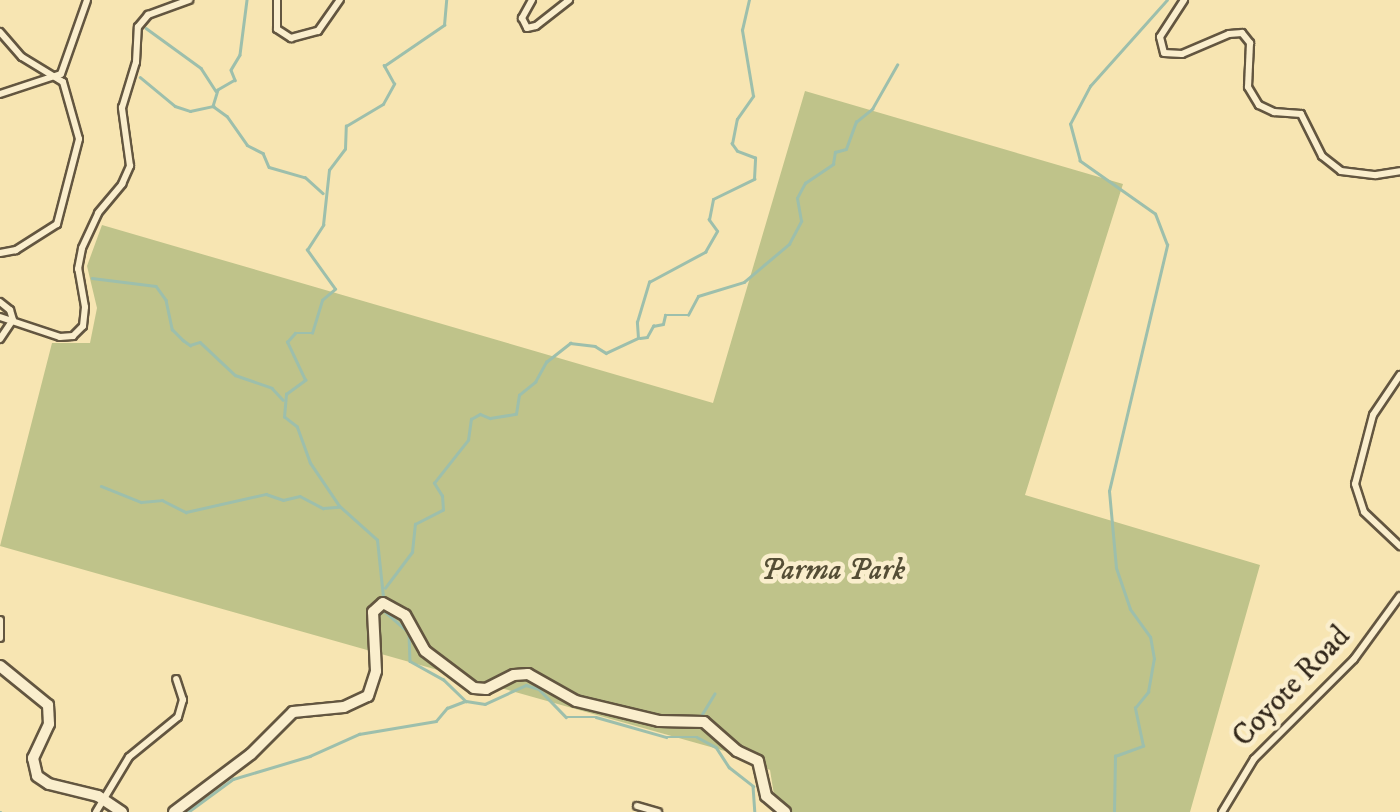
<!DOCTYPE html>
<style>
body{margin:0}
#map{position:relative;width:1400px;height:812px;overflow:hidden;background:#f7e5b2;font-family:"IM FELL DW Pica",serif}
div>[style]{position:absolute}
.green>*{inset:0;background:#bfc38a}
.stream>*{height:2.5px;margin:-1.25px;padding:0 1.25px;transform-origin:1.25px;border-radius:1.25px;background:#9dbfac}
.roads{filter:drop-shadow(2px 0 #635640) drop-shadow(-2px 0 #635640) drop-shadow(0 2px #635640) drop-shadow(0 -2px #635640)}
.street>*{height:6px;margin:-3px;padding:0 3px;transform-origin:3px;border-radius:3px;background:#faeecd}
.secondary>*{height:10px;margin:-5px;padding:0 5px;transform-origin:5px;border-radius:5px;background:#faeecd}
span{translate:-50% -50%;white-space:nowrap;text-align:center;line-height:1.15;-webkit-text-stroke:9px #faeecd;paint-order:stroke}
.park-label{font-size:30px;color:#554e36;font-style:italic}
.street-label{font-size:30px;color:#32271a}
</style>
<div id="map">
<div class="green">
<i style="clip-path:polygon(805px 91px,1123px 184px,1025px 495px,1260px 565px,1190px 812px,787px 812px,774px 795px,770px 770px,732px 753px,490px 685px,482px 690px,466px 678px,0 546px,52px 343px,90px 343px,97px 308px,87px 266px,102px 225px,713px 403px)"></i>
</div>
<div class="stream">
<i style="left:247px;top:0;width:55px;rotate:97.3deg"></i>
<i style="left:240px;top:55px;width:17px;rotate:121deg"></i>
<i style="left:231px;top:70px;width:11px;rotate:68deg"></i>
<i style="left:235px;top:80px;width:20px;rotate:150deg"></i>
<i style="left:218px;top:90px;width:17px;rotate:107deg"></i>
<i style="left:213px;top:106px;width:17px;rotate:36deg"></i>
<i style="left:227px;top:116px;width:35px;rotate:55deg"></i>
<i style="left:247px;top:145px;width:18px;rotate:27deg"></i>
<i style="left:263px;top:153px;width:15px;rotate:67deg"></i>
<i style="left:269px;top:167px;width:37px;rotate:16deg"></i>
<i style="left:305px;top:177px;width:24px;rotate:42deg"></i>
<i style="left:146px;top:28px;width:68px;rotate:36deg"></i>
<i style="left:201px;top:68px;width:27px;rotate:57deg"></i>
<i style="left:140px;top:77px;width:45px;rotate:39.6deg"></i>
<i style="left:175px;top:106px;width:16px;rotate:18deg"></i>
<i style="left:190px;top:111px;width:24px;rotate:-12deg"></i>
<i style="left:92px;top:278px;width:64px;rotate:7.1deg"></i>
<i style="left:156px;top:286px;width:17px;rotate:54deg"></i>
<i style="left:166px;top:300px;width:30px;rotate:78deg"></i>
<i style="left:172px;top:329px;width:16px;rotate:45deg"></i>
<i style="left:183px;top:340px;width:9px;rotate:36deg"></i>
<i style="left:190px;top:345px;width:10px;rotate:-17deg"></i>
<i style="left:200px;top:342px;width:48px;rotate:43.3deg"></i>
<i style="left:235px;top:375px;width:39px;rotate:19deg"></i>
<i style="left:272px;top:388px;width:16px;rotate:47deg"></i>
<i style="left:640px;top:338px;width:7px;rotate:-8deg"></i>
<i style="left:647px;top:337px;width:13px;rotate:-61deg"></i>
<i style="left:653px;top:326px;width:10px;rotate:-11deg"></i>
<i style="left:663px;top:324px;width:9px;rotate:-77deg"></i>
<i style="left:665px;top:315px;width:23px"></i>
<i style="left:688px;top:315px;width:21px;rotate:-62deg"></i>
<i style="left:698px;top:296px;width:48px;rotate:-16.9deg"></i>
<i style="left:744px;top:282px;width:59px;rotate:-40.2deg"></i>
<i style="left:789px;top:244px;width:26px;rotate:-62deg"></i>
<i style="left:801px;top:221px;width:23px;rotate:-100deg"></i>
<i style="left:797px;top:198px;width:17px;rotate:-62deg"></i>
<i style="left:805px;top:183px;width:34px;rotate:-34deg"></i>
<i style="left:833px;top:164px;width:12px;rotate:-81deg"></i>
<i style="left:835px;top:152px;width:11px;rotate:-15deg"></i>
<i style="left:846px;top:149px;width:29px;rotate:-70deg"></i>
<i style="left:856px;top:122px;width:21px;rotate:-39deg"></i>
<i style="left:872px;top:109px;width:51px;rotate:-60.4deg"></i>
<i style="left:101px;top:486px;width:43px;rotate:21.8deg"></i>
<i style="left:141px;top:502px;width:21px;rotate:-5deg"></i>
<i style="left:162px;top:500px;width:27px;rotate:27deg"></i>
<i style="left:186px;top:512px;width:82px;rotate:-12.7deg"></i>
<i style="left:266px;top:494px;width:18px;rotate:19deg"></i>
<i style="left:283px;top:500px;width:17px;rotate:-13deg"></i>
<i style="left:300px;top:496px;width:26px;rotate:28deg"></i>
<i style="left:323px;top:508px;width:16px;rotate:-4deg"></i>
<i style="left:385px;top:588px;width:45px;rotate:-53.1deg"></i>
<i style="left:412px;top:552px;width:28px;rotate:-84deg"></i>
<i style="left:415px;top:524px;width:31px;rotate:-27deg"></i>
<i style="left:443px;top:510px;width:14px;rotate:-94deg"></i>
<i style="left:442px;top:496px;width:15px;rotate:-122deg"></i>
<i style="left:434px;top:483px;width:55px;rotate:-51.7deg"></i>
<i style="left:468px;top:440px;width:21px;rotate:-82deg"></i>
<i style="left:471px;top:419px;width:10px;rotate:-29deg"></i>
<i style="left:480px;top:414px;width:11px;rotate:22deg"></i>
<i style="left:490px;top:418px;width:26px;rotate:-9deg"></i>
<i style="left:516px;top:414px;width:19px;rotate:-81deg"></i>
<i style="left:519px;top:395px;width:21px;rotate:-39deg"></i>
<i style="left:535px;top:382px;width:23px;rotate:-61deg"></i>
<i style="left:546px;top:362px;width:31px;rotate:-38deg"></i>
<i style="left:570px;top:343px;width:25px;rotate:7deg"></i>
<i style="left:595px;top:346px;width:13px;rotate:32deg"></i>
<i style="left:606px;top:353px;width:35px;rotate:-25deg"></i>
<i style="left:638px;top:338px;width:16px;rotate:-94deg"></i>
<i style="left:637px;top:322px;width:42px;rotate:-73.3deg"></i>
<i style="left:649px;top:282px;width:64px;rotate:-28.2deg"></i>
<i style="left:705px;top:252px;width:24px;rotate:-60deg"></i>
<i style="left:717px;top:231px;width:14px;rotate:-126deg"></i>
<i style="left:709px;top:220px;width:21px;rotate:-79deg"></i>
<i style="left:713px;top:199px;width:46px;rotate:-26deg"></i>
<i style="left:754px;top:179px;width:21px;rotate:-87deg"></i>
<i style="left:755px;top:158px;width:19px;rotate:-159deg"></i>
<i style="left:737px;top:151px;width:9px;rotate:-126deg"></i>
<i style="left:732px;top:144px;width:25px;rotate:-79deg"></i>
<i style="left:737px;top:119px;width:28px;rotate:-55deg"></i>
<i style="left:753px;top:96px;width:67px;rotate:-99.5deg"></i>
<i style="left:742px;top:30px;width:31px;rotate:-77deg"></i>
<i style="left:383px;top:597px;width:57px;rotate:-96deg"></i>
<i style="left:377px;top:540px;width:51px;rotate:-138.2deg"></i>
<i style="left:339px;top:506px;width:52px;rotate:-124deg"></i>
<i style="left:310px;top:463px;width:38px;rotate:-110deg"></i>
<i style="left:297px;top:427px;width:16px;rotate:-142deg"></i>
<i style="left:284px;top:417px;width:23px;rotate:-85deg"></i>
<i style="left:286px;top:394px;width:24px;rotate:-36deg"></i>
<i style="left:305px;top:380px;width:42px;rotate:-115.3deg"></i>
<i style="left:287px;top:342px;width:12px;rotate:-48deg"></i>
<i style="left:295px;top:333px;width:17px"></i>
<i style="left:312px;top:333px;width:34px;rotate:-73deg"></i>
<i style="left:322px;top:300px;width:17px;rotate:-40deg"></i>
<i style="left:335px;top:289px;width:48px;rotate:-125.7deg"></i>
<i style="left:307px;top:250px;width:30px;rotate:-57deg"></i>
<i style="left:323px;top:225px;width:55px;rotate:-83.8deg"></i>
<i style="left:329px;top:170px;width:26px;rotate:-53deg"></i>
<i style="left:345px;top:149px;width:23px;rotate:-88deg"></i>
<i style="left:346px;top:126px;width:43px;rotate:-30.7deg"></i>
<i style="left:383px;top:104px;width:23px;rotate:-61deg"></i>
<i style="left:394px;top:84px;width:21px;rotate:-119deg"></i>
<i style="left:384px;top:66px;width:73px;rotate:-34.3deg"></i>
<i style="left:444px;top:25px;width:25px;rotate:-85deg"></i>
<i style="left:383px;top:610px;width:35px;rotate:41deg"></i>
<i style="left:409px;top:633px;width:28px;rotate:88deg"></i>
<i style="left:410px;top:661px;width:38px;rotate:29deg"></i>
<i style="left:443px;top:679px;width:32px;rotate:44deg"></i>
<i style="left:466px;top:701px;width:19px;rotate:9deg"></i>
<i style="left:485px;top:704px;width:45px;rotate:-24.9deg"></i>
<i style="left:526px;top:685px;width:14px;rotate:17deg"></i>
<i style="left:539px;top:689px;width:39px;rotate:46deg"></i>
<i style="left:566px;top:717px;width:30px"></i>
<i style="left:596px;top:717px;width:73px;rotate:15.9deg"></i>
<i style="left:666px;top:737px;width:31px"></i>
<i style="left:697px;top:737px;width:21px;rotate:28deg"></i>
<i style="left:716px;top:747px;width:24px;rotate:57deg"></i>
<i style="left:729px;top:767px;width:31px;rotate:38deg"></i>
<i style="left:753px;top:786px;width:26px;rotate:86deg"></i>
<i style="left:701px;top:716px;width:26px;rotate:-59deg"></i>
<i style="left:0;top:812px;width:1px"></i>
<i style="left:188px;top:812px;width:56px;rotate:-36.3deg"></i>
<i style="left:233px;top:779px;width:80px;rotate:-16.6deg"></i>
<i style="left:310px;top:756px;width:54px;rotate:-24.2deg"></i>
<i style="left:359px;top:734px;width:78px;rotate:-9.6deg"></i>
<i style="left:436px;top:721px;width:17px;rotate:-50deg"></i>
<i style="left:447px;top:708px;width:19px;rotate:-21deg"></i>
<i style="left:1114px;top:812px;width:56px;rotate:-89deg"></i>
<i style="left:1115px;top:756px;width:30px;rotate:-20deg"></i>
<i style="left:1143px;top:746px;width:39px;rotate:-102deg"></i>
<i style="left:1135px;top:708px;width:21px;rotate:-51deg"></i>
<i style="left:1148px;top:692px;width:34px;rotate:-80deg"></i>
<i style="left:1154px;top:659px;width:22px;rotate:-100deg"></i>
<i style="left:1150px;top:637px;width:34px;rotate:-126deg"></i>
<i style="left:1130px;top:609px;width:43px;rotate:-108.9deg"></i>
<i style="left:1116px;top:568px;width:77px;rotate:-95.2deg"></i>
<i style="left:1109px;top:491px;width:253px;rotate:-76.7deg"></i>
<i style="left:1167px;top:245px;width:33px;rotate:-111deg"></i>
<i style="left:1155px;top:214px;width:92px;rotate:-144.8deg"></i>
<i style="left:1080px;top:161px;width:38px;rotate:-105deg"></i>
<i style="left:1070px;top:124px;width:43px;rotate:-62.2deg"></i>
<i style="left:1090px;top:86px;width:115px;rotate:-48.2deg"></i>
</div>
<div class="roads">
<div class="street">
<i style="left:277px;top:0;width:29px;rotate:90deg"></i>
<i style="left:277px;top:29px;width:17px;rotate:33deg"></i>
<i style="left:291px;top:38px;width:28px;rotate:-15deg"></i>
<i style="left:318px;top:31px;width:38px;rotate:-55deg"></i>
<i style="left:532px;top:0;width:21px;rotate:119deg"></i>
<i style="left:522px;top:18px;width:11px;rotate:63deg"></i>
<i style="left:527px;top:28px;width:9px;rotate:-13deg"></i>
<i style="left:536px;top:26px;width:42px;rotate:-38.2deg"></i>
<i style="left:1184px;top:0;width:44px;rotate:123deg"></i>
<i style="left:1160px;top:37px;width:16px;rotate:76deg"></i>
<i style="left:1164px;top:53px;width:18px;rotate:3deg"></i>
<i style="left:1182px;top:54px;width:51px;rotate:-23.1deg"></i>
<i style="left:1229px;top:34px;width:13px;rotate:-4deg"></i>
<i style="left:1242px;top:33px;width:13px;rotate:51deg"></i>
<i style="left:1250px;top:43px;width:44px;rotate:92.6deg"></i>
<i style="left:1248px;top:87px;width:21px;rotate:59deg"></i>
<i style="left:1259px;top:105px;width:17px;rotate:25deg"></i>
<i style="left:1274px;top:112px;width:27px;rotate:4deg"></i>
<i style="left:1301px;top:114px;width:47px;rotate:63.4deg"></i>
<i style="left:1322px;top:156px;width:24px;rotate:38deg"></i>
<i style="left:1341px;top:171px;width:35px;rotate:7deg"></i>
<i style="left:1376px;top:175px;width:24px;rotate:-9deg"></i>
<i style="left:0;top:32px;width:33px;rotate:49deg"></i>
<i style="left:22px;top:57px;width:48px;rotate:31.4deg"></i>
<i style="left:63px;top:82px;width:59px;rotate:74.3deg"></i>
<i style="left:79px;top:139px;width:88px;rotate:104.5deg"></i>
<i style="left:57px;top:224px;width:49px;rotate:147.6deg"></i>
<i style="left:16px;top:250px;width:16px;rotate:169deg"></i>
<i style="left:0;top:94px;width:64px;rotate:-18.2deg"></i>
<i style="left:61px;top:74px;width:78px;rotate:-70.6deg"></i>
<i style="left:0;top:302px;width:13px;rotate:39deg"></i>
<i style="left:10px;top:310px;width:10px;rotate:73deg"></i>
<i style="left:0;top:317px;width:63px;rotate:18.4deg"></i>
<i style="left:60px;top:337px;width:13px;rotate:-4deg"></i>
<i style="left:73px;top:336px;width:14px;rotate:-45deg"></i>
<i style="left:83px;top:326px;width:19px;rotate:-84deg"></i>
<i style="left:85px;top:307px;width:39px;rotate:-100deg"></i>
<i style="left:78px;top:269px;width:21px;rotate:-79deg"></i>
<i style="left:82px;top:248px;width:38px;rotate:-65deg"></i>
<i style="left:98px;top:213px;width:38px;rotate:-50deg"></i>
<i style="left:122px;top:184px;width:20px;rotate:-66deg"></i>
<i style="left:130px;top:166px;width:59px;rotate:-97.9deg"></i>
<i style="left:122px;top:108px;width:48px;rotate:-73.1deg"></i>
<i style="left:136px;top:62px;width:35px;rotate:-87deg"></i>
<i style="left:138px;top:27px;width:16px;rotate:-50deg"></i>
<i style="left:148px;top:15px;width:44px;rotate:-20.1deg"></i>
<i style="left:0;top:339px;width:23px;rotate:-56deg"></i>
<i style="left:1400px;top:375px;width:48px;rotate:124deg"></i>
<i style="left:1373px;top:415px;width:71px;rotate:104.6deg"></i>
<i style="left:1355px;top:484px;width:29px;rotate:72deg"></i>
<i style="left:1364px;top:512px;width:50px;rotate:43.4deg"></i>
<i style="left:0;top:620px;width:18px;rotate:90deg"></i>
<i style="left:637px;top:806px;width:22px;rotate:16deg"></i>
<i style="left:96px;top:812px;width:64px;rotate:-59deg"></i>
<i style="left:129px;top:757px;width:63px;rotate:-39.2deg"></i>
<i style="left:178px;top:717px;width:18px;rotate:-74deg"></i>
<i style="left:183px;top:700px;width:22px;rotate:-108deg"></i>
<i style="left:1222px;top:812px;width:62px;rotate:-58.9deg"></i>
<i style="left:1254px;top:759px;width:141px;rotate:-45deg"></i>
<i style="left:1354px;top:659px;width:78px;rotate:-53.9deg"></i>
</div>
<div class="secondary">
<i style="left:0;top:666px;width:62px;rotate:39.1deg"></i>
<i style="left:48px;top:705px;width:19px;rotate:87deg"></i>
<i style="left:49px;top:724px;width:38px;rotate:115deg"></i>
<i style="left:33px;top:758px;width:18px;rotate:77deg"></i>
<i style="left:37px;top:776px;width:14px;rotate:34deg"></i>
<i style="left:49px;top:784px;width:50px;rotate:13.8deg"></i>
<i style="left:98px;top:796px;width:29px;rotate:34deg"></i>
<i style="left:174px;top:812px;width:96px;rotate:-37deg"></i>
<i style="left:251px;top:754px;width:59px;rotate:-45deg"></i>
<i style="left:293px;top:712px;width:51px;rotate:-5.6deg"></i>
<i style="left:344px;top:707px;width:26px;rotate:-25deg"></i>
<i style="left:368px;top:696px;width:26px;rotate:-72deg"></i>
<i style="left:376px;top:671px;width:59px;rotate:-92.9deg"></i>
<i style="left:373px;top:612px;width:13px;rotate:-42deg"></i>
<i style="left:383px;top:603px;width:25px;rotate:29deg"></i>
<i style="left:405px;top:615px;width:41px;rotate:60.9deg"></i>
<i style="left:425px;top:651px;width:61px;rotate:37.1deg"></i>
<i style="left:474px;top:688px;width:12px;rotate:5deg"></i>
<i style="left:486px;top:689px;width:31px;rotate:-27deg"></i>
<i style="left:514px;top:675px;width:14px;rotate:-4deg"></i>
<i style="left:528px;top:674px;width:55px;rotate:29.4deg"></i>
<i style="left:576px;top:701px;width:85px;rotate:13.5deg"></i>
<i style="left:659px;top:721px;width:45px;rotate:1.3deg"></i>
<i style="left:704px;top:722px;width:44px;rotate:41.3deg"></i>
<i style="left:737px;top:751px;width:23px;rotate:25deg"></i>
<i style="left:758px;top:761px;width:36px;rotate:77deg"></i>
<i style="left:766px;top:796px;width:25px;rotate:40deg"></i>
</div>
</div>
<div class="park-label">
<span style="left:833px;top:571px">Parma Park</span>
</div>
<div class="street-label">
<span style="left:1292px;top:687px;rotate:-46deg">Coyote Road</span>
</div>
</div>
